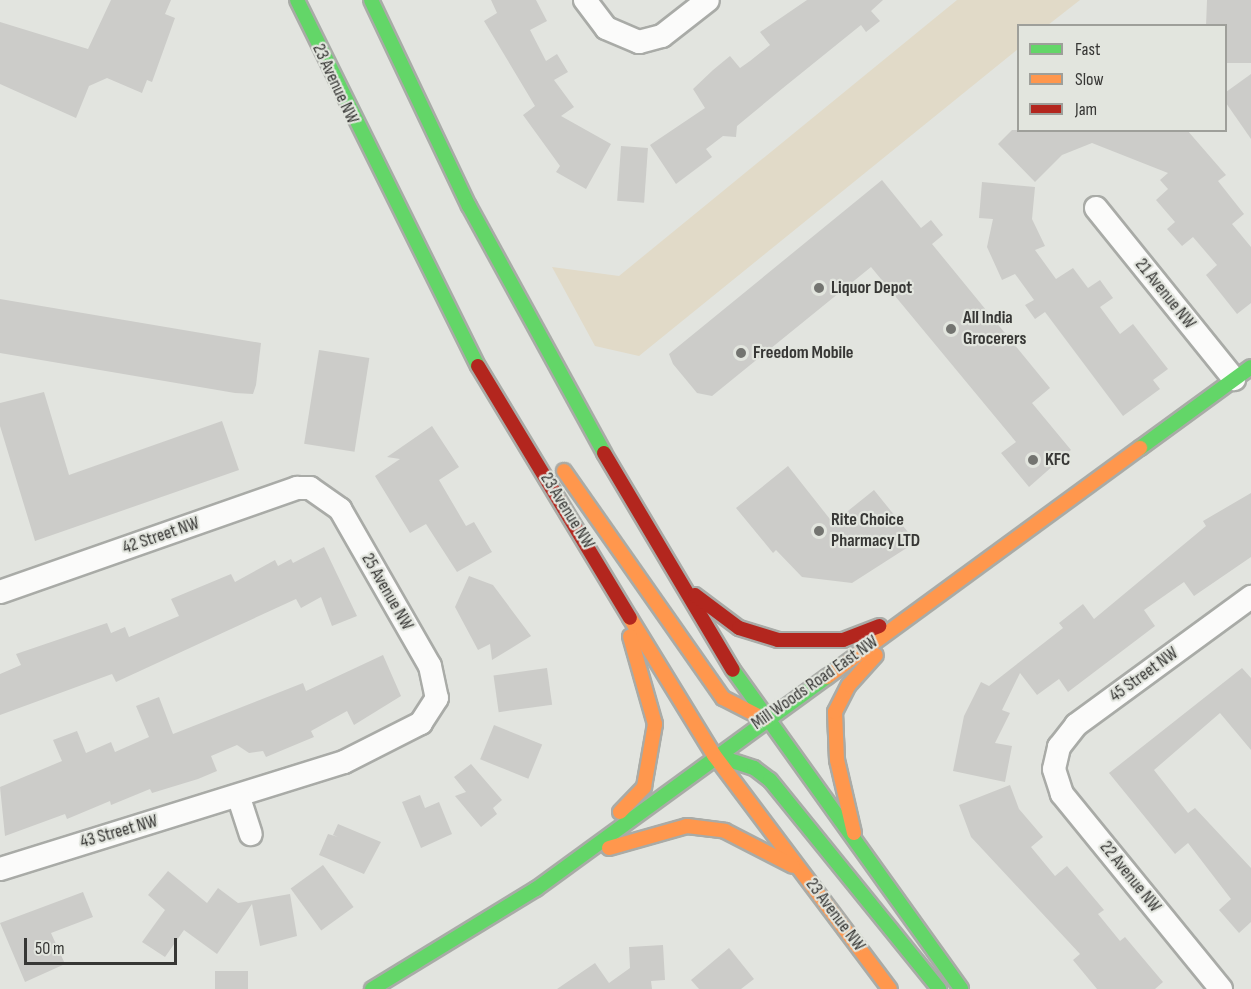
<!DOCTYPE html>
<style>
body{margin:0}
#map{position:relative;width:1251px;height:989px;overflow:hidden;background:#e2e4df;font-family:"Sofia Sans Condensed",sans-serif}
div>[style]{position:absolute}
.green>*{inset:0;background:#e1dac8}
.building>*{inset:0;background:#ccccc9;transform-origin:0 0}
.roads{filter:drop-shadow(2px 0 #a9aba7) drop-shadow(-2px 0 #a9aba7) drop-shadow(0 2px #a9aba7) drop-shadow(0 -2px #a9aba7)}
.street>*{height:22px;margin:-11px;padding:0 11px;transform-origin:11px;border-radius:11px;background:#fbfbfa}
.fast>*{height:14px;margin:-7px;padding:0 7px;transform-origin:7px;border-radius:7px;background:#63d668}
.slow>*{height:14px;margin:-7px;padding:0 7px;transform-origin:7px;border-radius:7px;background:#ff974d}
.jam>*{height:14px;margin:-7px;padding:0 7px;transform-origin:7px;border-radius:7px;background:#b3261e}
.dots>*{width:16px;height:16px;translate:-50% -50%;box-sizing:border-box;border:3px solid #e2e5de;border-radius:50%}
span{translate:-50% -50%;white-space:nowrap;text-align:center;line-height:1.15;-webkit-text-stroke:4.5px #e2e5de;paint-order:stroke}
.street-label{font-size:18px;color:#373735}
.poi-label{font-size:18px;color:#373735;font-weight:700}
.left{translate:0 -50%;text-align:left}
.legend{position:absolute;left:1017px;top:24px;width:210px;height:108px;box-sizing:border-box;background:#e2e5de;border:2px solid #9e9f9a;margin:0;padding:8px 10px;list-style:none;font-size:18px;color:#373735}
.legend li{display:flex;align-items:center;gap:12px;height:30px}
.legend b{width:30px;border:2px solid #9e9f9a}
.scale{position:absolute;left:24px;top:938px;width:153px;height:27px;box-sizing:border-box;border:3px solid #373735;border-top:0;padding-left:8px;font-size:18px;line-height:21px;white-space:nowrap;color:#373735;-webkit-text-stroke:4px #e2e5de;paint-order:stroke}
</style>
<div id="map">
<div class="green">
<i style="clip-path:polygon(957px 0,1080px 0,1048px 25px,1018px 26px,1018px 49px,639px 356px,595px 346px,552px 267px,619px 276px)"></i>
</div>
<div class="building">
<i style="clip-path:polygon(111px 0,171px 0,165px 14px,175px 18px,152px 82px,147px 80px,142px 93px,107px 78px,89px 86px,76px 118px,0 84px,0 22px,88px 49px)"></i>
<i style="clip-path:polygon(491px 0,536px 0,547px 21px,530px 30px,546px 61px,557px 54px,568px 72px,554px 80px,574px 107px,561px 116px,611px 144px,586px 189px,556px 172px,560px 166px,523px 115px,535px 106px,484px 21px,497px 13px)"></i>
<i style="clip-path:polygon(807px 0,883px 0,871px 11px,880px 21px,866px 32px,861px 25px,783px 88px,737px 126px,736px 137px,723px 136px,706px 149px,712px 157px,676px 184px,650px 145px,705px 108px,693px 89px,713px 70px,730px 56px,740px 68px,750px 61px,770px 45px,760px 32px)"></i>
<i style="clip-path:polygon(1207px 0,1251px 0,1251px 63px,1226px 63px,1226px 26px,1206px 26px)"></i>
<i style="clip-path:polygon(1251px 74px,1251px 139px,1226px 103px,1226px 92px)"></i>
<i style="clip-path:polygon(1012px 130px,1187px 130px,1226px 175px,1218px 181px,1244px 214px,1232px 224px,1251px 247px,1251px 303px,1237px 314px,1206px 275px,1217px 265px,1193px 237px,1182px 246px,1167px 229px,1175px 222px,1156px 200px,1168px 189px,1160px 180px,1168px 173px,1092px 143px,1062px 155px,1035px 182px,998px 144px)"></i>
<i style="left:621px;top:146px;width:27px;height:55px;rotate:4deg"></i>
<i style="clip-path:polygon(882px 180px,921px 228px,931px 220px,943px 235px,932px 244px,1050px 388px,1032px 403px,1071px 450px,1029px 487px,1001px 453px,1016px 442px,871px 267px,712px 396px,697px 393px,673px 364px,669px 354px)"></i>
<i style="clip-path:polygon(982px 182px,1035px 187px,1032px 219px,1045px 246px,1035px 250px,1056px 279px,1073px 268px,1088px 288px,1100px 280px,1113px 298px,1100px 307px,1120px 334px,1133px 324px,1168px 369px,1153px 380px,1160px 389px,1123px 416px,1045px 312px,1035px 319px,1025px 305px,1034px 300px,1015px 274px,1002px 280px,987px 247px,993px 219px,979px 218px)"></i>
<i style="clip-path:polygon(0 299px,261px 343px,256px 385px,253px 394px,235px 393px,0 353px)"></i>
<i style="left:319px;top:350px;width:51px;height:95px;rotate:9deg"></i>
<i style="clip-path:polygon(44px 392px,69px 475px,222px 421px,239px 470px,35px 541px,0 426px,0 403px)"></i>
<i style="clip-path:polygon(432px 426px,459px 467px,439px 480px,466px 526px,474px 522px,492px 552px,457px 572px,426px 524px,410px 533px,375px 476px,400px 459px,387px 457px)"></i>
<i style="clip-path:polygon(788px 466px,833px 523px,874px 490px,916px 542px,852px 583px,802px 577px,776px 550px,773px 553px,736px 508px)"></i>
<i style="clip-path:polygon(1251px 493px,1251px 557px,1194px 596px,1184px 582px,1144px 610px,1155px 626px,1068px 692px,1059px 679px,1037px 695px,1020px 673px,1002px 710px,1010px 713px,995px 743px,1012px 746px,1005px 782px,953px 771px,964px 716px,981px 682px,989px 686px,1063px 628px,1059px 623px,1083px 604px,1094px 619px,1206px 526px,1203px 521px)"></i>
<i style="clip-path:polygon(324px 547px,357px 616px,332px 626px,321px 597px,301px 608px,296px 599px,116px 682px,112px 674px,0 715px,0 674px,21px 665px,16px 654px,107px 623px,111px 633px,125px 627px,129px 637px,179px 616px,171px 599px,231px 574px,235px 582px,275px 560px,278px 566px,291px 559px,293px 563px)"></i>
<i style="clip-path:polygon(469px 576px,493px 585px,531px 636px,492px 660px,490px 644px,478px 650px,455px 607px)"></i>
<i style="clip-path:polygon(383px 655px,401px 696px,354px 725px,347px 711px,311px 731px,314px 737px,266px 757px,263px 751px,249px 753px,237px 745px,211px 756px,217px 771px,198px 779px,152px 793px,150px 789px,111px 805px,110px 801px,67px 819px,65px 814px,5px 836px,0 787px,62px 761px,53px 740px,77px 731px,86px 753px,111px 742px,115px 752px,149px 737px,136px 706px,159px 697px,173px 734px,303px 683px,306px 691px)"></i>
<i style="left:547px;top:668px;width:37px;height:54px;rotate:82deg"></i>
<i style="clip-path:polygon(1242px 668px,1251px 678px,1251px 750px,1220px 713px,1154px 770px,1188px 813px,1195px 808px,1251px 868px,1251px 922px,1239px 933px,1219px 910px,1231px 899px,1188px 843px,1175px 854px,1109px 773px)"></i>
<i style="left:494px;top:725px;width:52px;height:37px;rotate:22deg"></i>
<i style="clip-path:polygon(471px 764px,502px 800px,493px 808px,497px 814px,481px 827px,455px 796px,466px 792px,454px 777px)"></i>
<i style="clip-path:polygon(1010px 785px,1019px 809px,1043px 837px,1031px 847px,1055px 876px,1067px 866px,1104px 910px,1098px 914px,1120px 941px,1125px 937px,1163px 982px,1155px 989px,1097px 989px,1073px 960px,1080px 954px,971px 837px,959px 805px)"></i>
<i style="clip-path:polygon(420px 795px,425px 808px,439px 802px,452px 834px,421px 848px,402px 802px)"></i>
<i style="clip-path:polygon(338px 824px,381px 842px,364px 874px,319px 855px,328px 834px,338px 837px,333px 835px)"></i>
<i style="left:323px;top:865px;width:52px;height:40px;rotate:54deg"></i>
<i style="clip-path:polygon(168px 871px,207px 903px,218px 888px,238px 903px,290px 894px,297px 936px,260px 946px,252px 904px,217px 954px,184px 930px,165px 957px,142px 942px,165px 910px,148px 895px)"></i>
<i style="clip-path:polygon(83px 892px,93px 917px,51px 933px,65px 964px,25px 982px,0 923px)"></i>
<i style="clip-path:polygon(663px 945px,665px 980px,651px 981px,652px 989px,557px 989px,595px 963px,609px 983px,630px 968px,629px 947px)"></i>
<i style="clip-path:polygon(729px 948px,754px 979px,741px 989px,699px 989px,691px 980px)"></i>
<i style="left:215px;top:971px;width:33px;height:18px"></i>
</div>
<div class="roads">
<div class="street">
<i style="left:585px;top:0;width:35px;rotate:53deg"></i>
<i style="left:606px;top:28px;width:36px;rotate:23deg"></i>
<i style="left:639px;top:42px;width:24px;rotate:-15deg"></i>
<i style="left:662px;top:36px;width:58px;rotate:-38deg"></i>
<i style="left:1096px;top:208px;width:220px;rotate:51.1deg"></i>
<i style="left:0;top:592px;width:315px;rotate:-19.3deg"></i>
<i style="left:297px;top:488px;width:13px"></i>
<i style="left:310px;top:488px;width:37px;rotate:35deg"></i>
<i style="left:340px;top:509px;width:181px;rotate:60.2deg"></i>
<i style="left:430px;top:666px;width:33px;rotate:78deg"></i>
<i style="left:437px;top:698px;width:30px;rotate:123deg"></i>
<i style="left:421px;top:723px;width:86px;rotate:153.1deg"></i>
<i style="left:344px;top:762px;width:360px;rotate:162.7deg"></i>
<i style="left:239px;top:798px;width:38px;rotate:72deg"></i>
<i style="left:1221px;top:989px;width:252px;rotate:-129.2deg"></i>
<i style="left:1062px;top:794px;width:26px;rotate:-108deg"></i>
<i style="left:1054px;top:769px;width:23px;rotate:-77deg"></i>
<i style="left:1059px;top:747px;width:28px;rotate:-52deg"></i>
<i style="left:1076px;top:725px;width:217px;rotate:-36.2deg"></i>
</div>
<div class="fast">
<i style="left:297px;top:0;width:408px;rotate:63.7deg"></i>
<i style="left:371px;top:0;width:228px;rotate:64.6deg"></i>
<i style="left:469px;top:206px;width:281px;rotate:61.3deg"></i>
<i style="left:1140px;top:448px;width:137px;rotate:-36.1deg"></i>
<i style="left:733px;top:670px;width:392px;rotate:54.4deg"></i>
<i style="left:714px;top:755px;width:42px;rotate:18deg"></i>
<i style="left:754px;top:768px;width:20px;rotate:37deg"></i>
<i style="left:770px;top:780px;width:269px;rotate:51deg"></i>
<i style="left:372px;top:989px;width:192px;rotate:-31.4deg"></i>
<i style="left:536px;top:889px;width:360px;rotate:-36.1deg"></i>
</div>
<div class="slow">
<i style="left:564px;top:471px;width:277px;rotate:55deg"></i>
<i style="left:723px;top:698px;width:46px;rotate:27.1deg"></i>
<i style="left:630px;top:618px;width:161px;rotate:58.5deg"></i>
<i style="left:714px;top:755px;width:293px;rotate:53.1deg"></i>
<i style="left:827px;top:677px;width:388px;rotate:-36.2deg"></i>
<i style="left:620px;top:812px;width:35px;rotate:-46deg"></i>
<i style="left:644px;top:787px;width:64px;rotate:-80.1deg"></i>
<i style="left:655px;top:724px;width:91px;rotate:-105.9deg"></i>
<i style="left:854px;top:833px;width:75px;rotate:-103.1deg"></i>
<i style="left:837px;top:760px;width:48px;rotate:-92.4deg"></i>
<i style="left:835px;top:712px;width:30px;rotate:-63deg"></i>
<i style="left:849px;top:685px;width:40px;rotate:-48deg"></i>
<i style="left:609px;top:848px;width:81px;rotate:-15.8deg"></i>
<i style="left:687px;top:826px;width:38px;rotate:7deg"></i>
<i style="left:725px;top:831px;width:76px;rotate:27.2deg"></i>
</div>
<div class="jam">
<i style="left:478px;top:366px;width:294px;rotate:58.9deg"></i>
<i style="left:604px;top:453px;width:252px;rotate:59.3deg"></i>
<i style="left:695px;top:595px;width:55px;rotate:36.9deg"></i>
<i style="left:739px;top:628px;width:41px;rotate:17.1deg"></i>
<i style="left:778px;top:640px;width:65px"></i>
<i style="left:843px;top:640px;width:39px;rotate:-21deg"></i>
</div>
</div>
<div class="dots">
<i style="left:819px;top:288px;background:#737470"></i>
<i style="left:951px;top:329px;background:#737470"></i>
<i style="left:741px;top:353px;background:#737470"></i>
<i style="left:1033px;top:460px;background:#737470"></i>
<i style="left:819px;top:531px;background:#737470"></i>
</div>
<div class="street-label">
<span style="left:335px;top:84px;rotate:65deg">23 Avenue NW</span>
<span style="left:1165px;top:294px;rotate:51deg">21 Avenue NW</span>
<span style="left:567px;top:511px;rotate:58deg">23 Avenue NW</span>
<span style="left:161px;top:536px;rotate:-19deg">42 Street NW</span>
<span style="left:387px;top:592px;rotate:60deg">25 Avenue NW</span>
<span style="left:1144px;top:675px;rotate:-36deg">45 Street NW</span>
<span style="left:815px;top:683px;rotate:-35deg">Mill Woods Road East NW</span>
<span style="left:119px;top:832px;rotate:-16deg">43 Street NW</span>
<span style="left:1130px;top:877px;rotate:51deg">22 Avenue NW</span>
<span style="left:835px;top:915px;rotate:53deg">23 Avenue NW</span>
</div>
<div class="poi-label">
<span class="left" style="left:831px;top:288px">Liquor Depot</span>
<span class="left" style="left:963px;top:329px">All India<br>Grocerers</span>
<span class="left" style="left:753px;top:353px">Freedom Mobile</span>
<span class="left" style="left:1045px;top:460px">KFC</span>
<span class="left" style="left:831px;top:531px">Rite Choice<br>Pharmacy LTD</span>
</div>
<ul class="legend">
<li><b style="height:8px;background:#63d668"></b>Fast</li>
<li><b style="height:8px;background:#ff974d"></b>Slow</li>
<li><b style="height:8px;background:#b3261e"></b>Jam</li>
</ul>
<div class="scale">50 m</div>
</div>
